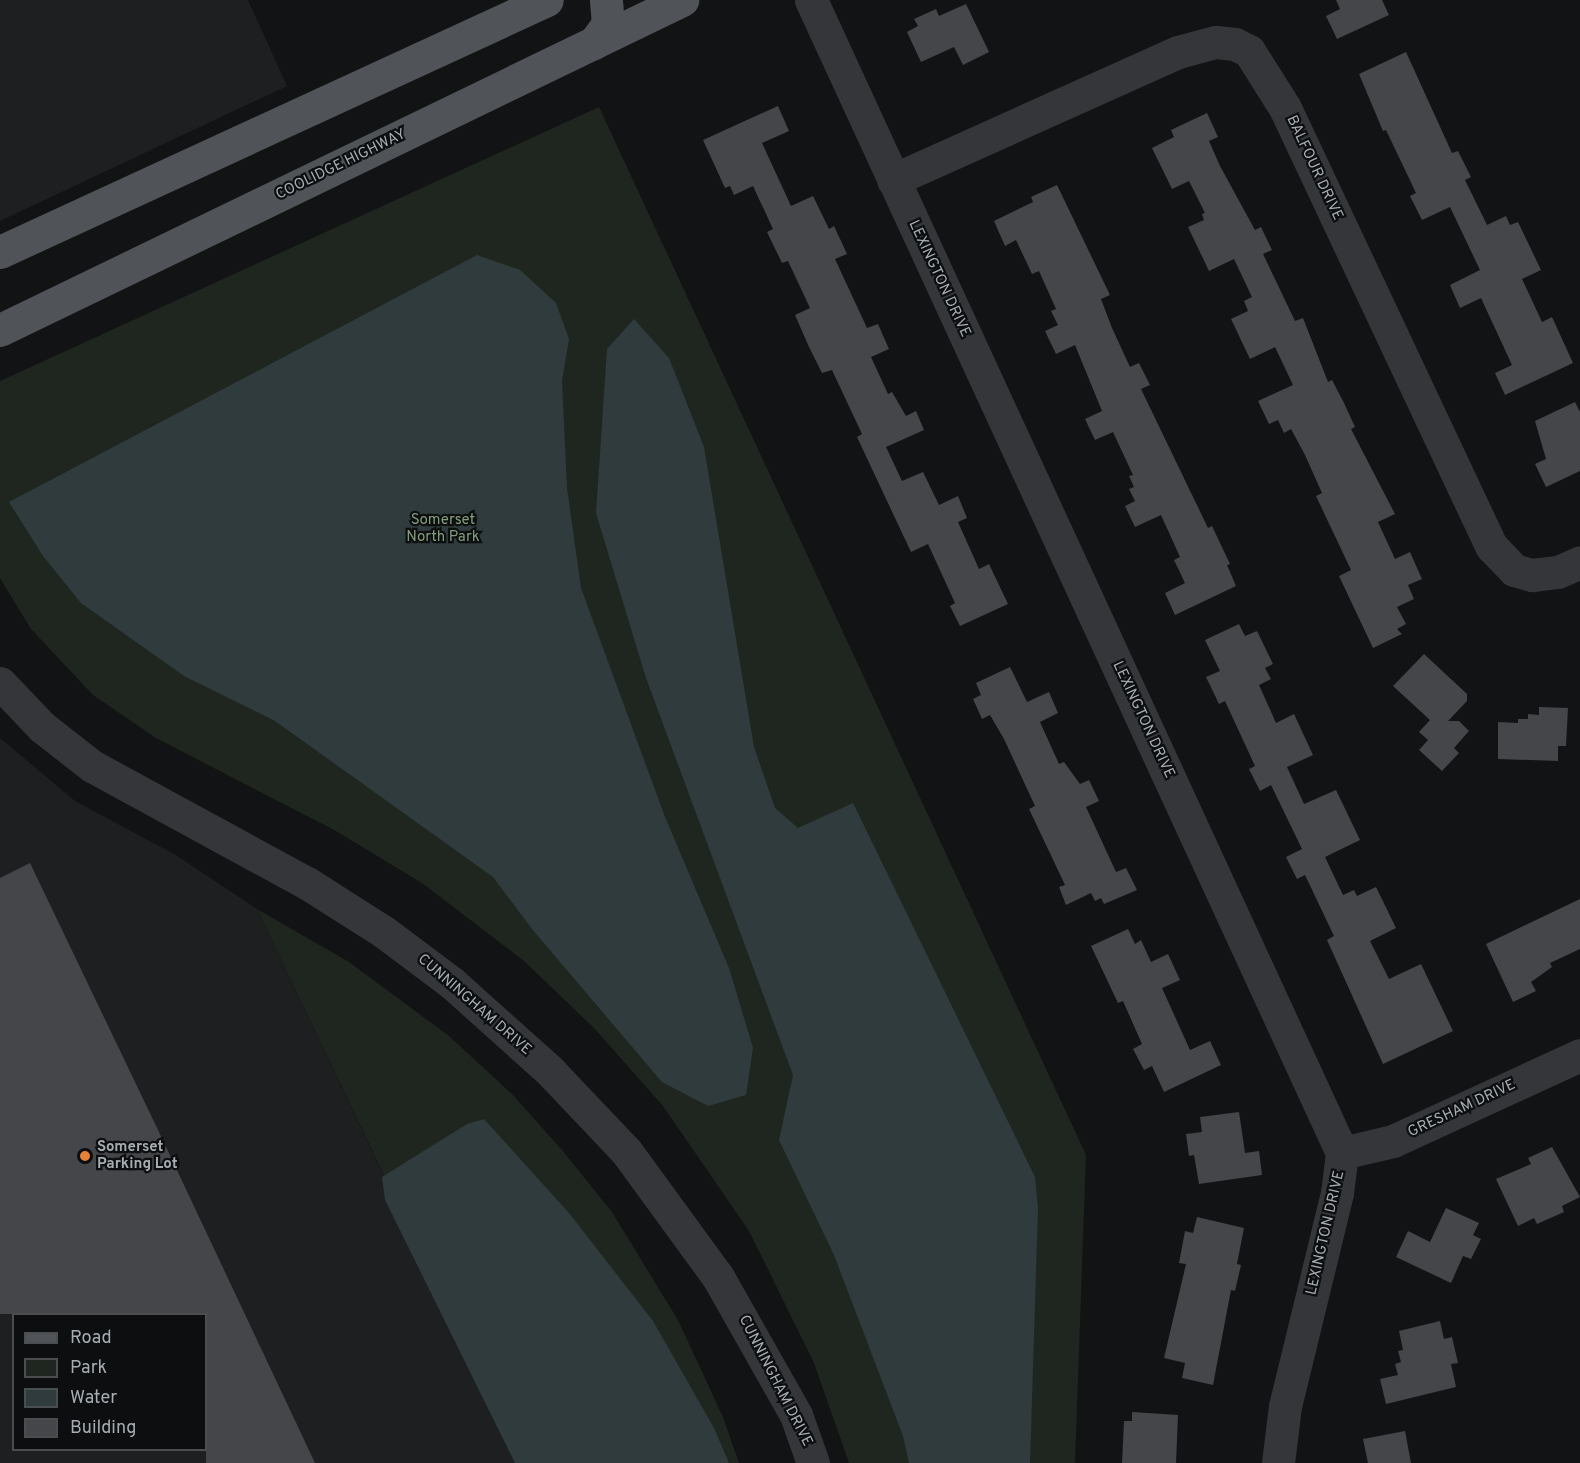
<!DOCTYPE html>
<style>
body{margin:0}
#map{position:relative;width:1580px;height:1463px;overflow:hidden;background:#121314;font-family:Overpass,sans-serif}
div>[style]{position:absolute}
.built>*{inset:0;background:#1e1f21}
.green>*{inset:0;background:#1f261f}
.water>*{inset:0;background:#2f3b3d}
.building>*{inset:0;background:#444649}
.minor>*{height:33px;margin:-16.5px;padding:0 16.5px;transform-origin:16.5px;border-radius:16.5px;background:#343639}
.major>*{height:33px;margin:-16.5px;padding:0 16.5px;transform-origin:16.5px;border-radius:16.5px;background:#505357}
.dots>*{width:16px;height:16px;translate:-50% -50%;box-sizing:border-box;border:3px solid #0d0e0f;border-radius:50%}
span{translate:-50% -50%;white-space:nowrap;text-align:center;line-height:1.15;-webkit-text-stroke:4.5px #0d0e0f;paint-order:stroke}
.street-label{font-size:15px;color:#a5adb3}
.park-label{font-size:15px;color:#839d7d}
.poi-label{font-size:15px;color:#a5adb3;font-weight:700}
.left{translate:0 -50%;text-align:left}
.legend{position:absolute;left:12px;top:1313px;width:195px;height:138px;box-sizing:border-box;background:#0d0e0f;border:2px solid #4a4e51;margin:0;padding:8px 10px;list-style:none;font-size:18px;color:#a5adb3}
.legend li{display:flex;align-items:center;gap:12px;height:30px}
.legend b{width:30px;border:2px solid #4a4e51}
</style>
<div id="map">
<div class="built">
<i style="clip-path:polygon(0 0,248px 0,287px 86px,0 221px)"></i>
<i style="clip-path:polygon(evenodd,0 738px,75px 801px,174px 854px,257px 909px,520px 1463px,0 1463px,0 738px,14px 1314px,206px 1314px,206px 1450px,14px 1450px,14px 1314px)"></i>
</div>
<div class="green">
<i style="clip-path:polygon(599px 107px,1086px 1155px,1075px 1463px,849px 1463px,814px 1363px,749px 1231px,663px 1106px,594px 1028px,524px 961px,422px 883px,336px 831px,156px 738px,93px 695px,31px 629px,0 578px,0 381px)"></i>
<i style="clip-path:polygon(257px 909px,349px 962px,449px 1036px,512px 1094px,562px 1150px,612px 1212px,678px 1320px,723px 1417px,739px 1463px,521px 1463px)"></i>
</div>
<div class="water">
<i style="clip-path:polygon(477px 255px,520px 270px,556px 303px,569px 339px,562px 381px,567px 488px,581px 588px,665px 817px,729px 968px,753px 1048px,746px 1095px,708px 1106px,662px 1082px,532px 929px,493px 877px,275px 721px,184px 676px,81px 603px,43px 556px,9px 502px)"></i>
<i style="clip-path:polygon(634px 319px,669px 358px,704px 447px,754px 747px,775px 808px,798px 828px,853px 803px,1035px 1177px,1038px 1208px,1030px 1463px,909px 1463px,903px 1436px,834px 1255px,779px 1140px,793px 1075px,646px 678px,596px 513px,607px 349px)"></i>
<i style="clip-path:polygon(484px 1119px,569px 1213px,653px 1321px,714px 1428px,729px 1463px,515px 1463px,385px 1200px,382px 1177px,467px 1124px)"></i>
</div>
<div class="building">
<i style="clip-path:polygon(1336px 0,1382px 0,1389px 15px,1337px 39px,1326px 16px,1340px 9px)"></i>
<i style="clip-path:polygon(966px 4px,989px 52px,963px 65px,954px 47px,921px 62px,907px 32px,918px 26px,914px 19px,936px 9px,939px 16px)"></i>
<i style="clip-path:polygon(1406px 52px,1452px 153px,1458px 151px,1471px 177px,1465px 180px,1487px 225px,1506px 216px,1510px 225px,1518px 222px,1541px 270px,1522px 279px,1542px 322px,1552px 317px,1573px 363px,1505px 395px,1495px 373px,1512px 365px,1481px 298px,1460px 308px,1450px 285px,1480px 270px,1450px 207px,1422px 220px,1410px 196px,1416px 193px,1386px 130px,1383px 131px,1359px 74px)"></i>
<i style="clip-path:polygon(778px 106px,789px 131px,762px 143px,791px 206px,813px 196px,829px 229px,834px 226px,847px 254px,835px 259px,867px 328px,878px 324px,889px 349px,871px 357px,888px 394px,892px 392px,906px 416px,916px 411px,924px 430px,886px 447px,902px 481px,923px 472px,939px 505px,958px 496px,967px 518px,958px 522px,979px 569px,989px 564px,1008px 604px,960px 626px,950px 606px,955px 603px,928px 544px,911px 552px,857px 437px,862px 434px,832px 370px,822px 373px,809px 347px,795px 315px,810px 308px,788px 261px,782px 263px,767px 232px,773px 229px,753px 186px,734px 195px,730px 186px,725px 188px,703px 140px)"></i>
<i style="clip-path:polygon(1207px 113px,1218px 137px,1209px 141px,1220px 166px,1255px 230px,1261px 227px,1272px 250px,1263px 254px,1295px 321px,1303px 318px,1328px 382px,1332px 380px,1344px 403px,1355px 427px,1351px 429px,1395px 514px,1378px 522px,1395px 559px,1410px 552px,1422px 579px,1408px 585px,1414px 599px,1397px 607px,1406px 624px,1397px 629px,1402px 634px,1373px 648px,1339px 576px,1351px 570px,1316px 496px,1322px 493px,1305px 455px,1291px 429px,1284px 433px,1278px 420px,1269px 424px,1258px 401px,1293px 385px,1275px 347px,1250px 359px,1231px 319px,1248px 311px,1244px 301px,1252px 297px,1234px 259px,1209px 271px,1188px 227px,1204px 220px,1202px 214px,1205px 213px,1189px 181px,1172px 189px,1152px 148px,1174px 137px,1171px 130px)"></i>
<i style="clip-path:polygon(1057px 185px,1110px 295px,1101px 299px,1112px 328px,1130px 367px,1139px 363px,1150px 385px,1141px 389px,1208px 528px,1212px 526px,1230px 564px,1227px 565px,1236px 586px,1175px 615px,1165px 593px,1185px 583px,1174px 560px,1180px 557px,1161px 515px,1135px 527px,1125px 506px,1135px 501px,1129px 489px,1134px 487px,1129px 476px,1133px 475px,1113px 432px,1095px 440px,1085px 419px,1102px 411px,1075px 345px,1056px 354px,1045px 331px,1058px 325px,1051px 311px,1056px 309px,1039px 271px,1032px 274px,1016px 240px,1005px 246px,994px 221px,1033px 202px,1031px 197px)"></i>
<i style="clip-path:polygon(1575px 402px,1580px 412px,1580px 471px,1546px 487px,1535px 464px,1546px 459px,1535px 421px)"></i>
<i style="clip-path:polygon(1239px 624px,1245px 636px,1257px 631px,1273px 664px,1265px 668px,1271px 679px,1259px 685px,1276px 723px,1294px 714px,1313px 755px,1287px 767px,1304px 804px,1336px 790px,1360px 840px,1325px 857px,1343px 895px,1354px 890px,1357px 896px,1376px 887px,1396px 928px,1370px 941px,1389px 979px,1421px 964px,1453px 1031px,1383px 1064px,1327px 940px,1334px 936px,1305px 875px,1297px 879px,1286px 857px,1302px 849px,1271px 785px,1260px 791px,1249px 769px,1255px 766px,1225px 701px,1219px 704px,1206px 677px,1220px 671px,1205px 640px)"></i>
<i style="clip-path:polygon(1424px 654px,1467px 694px,1467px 701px,1448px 721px,1459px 721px,1469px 731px,1454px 748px,1459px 753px,1442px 771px,1419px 750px,1428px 740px,1419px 732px,1430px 720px,1393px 686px)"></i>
<i style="clip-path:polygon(1010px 667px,1027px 702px,1049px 692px,1058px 713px,1040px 722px,1059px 764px,1064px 762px,1080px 784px,1089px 780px,1099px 801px,1086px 807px,1116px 872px,1126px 868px,1137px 890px,1104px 904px,1101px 898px,1095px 901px,1091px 893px,1066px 905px,1059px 887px,1065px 885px,1029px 809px,1035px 806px,1004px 739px,990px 715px,982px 719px,973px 699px,981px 695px,976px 683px)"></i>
<i style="clip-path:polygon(1539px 707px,1568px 708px,1566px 746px,1558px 746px,1558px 761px,1498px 759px,1498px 722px,1518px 723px,1518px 719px,1528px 719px,1528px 714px,1539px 715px)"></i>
<i style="clip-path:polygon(30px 863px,159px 1132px,315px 1463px,206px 1463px,206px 1314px,0 1314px,0 878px)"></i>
<i style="clip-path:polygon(1580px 899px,1580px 949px,1550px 963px,1552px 967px,1531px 982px,1536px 991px,1513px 1002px,1486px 944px)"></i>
<i style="clip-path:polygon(1128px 929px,1135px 944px,1141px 940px,1151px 962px,1168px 954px,1180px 980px,1162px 988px,1190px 1050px,1210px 1041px,1221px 1065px,1164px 1092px,1152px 1066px,1144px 1070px,1133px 1049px,1142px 1044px,1123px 1001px,1118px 1003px,1091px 946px)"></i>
<i style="clip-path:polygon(1239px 1112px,1245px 1153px,1259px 1151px,1262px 1175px,1199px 1184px,1194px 1155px,1189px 1156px,1186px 1134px,1202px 1132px,1200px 1117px)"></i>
<i style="clip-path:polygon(1552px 1147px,1580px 1197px,1562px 1206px,1564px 1212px,1537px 1224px,1534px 1218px,1518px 1226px,1496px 1179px,1531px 1164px,1528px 1158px)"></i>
<i style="clip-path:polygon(1446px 1208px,1479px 1223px,1473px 1235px,1481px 1239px,1471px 1259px,1463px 1256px,1451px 1283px,1396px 1257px,1408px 1231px,1430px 1242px)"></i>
<i style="clip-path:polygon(1197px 1217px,1244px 1228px,1237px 1264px,1241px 1265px,1235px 1291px,1231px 1290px,1213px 1385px,1182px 1378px,1185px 1363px,1164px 1358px,1186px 1264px,1179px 1263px,1185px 1231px,1193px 1233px)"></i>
<i style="clip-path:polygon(1440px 1321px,1444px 1339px,1452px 1337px,1458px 1363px,1451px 1364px,1456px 1387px,1386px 1404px,1380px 1379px,1398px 1375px,1395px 1364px,1401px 1362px,1398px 1351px,1403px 1350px,1399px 1331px)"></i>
<i style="clip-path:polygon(1132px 1412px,1178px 1415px,1176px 1463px,1122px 1463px,1124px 1421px,1132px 1421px)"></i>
<i style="clip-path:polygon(1405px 1431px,1411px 1463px,1368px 1463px,1363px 1439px)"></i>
</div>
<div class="minor">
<i style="left:811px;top:0;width:1269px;rotate:65.27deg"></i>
<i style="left:1342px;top:1153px;width:40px;rotate:97.1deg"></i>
<i style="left:1337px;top:1193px;width:219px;rotate:103.7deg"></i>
<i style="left:1285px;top:1406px;width:57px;rotate:97deg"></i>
<i style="left:893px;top:180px;width:312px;rotate:-24.2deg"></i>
<i style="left:1178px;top:52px;width:39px;rotate:-15deg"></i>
<i style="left:1216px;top:42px;width:19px;rotate:6deg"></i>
<i style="left:1235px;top:44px;width:16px;rotate:27deg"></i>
<i style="left:1249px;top:51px;width:67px;rotate:57.7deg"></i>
<i style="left:1285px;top:108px;width:485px;rotate:64.8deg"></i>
<i style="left:1492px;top:547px;width:32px;rotate:46deg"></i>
<i style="left:1514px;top:570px;width:19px;rotate:16deg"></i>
<i style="left:1532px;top:575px;width:26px;rotate:-7deg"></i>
<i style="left:1558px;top:572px;width:24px;rotate:-24deg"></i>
<i style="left:0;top:683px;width:61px;rotate:46.3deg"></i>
<i style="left:42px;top:727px;width:63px;rotate:38deg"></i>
<i style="left:92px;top:766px;width:245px;rotate:28.6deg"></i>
<i style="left:307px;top:883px;width:91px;rotate:32.5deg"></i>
<i style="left:384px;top:932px;width:85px;rotate:36.9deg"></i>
<i style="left:452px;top:983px;width:132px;rotate:41.9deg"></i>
<i style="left:550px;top:1071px;width:110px;rotate:46.5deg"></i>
<i style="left:626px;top:1151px;width:156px;rotate:53.9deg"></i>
<i style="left:718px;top:1277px;width:159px;rotate:60.5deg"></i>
<i style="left:796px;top:1415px;width:51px;rotate:70.5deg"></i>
<i style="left:1342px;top:1153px;width:52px;rotate:-13.2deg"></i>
<i style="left:1393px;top:1141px;width:206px;rotate:-24.7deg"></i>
</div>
<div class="major">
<i style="left:594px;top:43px;width:24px;rotate:-54deg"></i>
<i style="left:608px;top:24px;width:24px;rotate:-95deg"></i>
<i style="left:0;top:252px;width:602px;rotate:-24.74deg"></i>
<i style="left:0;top:330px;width:758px;rotate:-25.82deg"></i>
</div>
<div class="dots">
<i style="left:85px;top:1156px;background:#e4823a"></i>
</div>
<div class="street-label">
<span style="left:341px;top:165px;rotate:-26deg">COOLIDGE HIGHWAY</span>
<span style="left:1314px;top:168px;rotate:65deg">BALFOUR DRIVE</span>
<span style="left:939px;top:279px;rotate:65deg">LEXINGTON DRIVE</span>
<span style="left:1143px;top:720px;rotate:65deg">LEXINGTON DRIVE</span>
<span style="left:474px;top:1005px;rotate:41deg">CUNNINGHAM DRIVE</span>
<span style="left:1462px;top:1109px;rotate:-25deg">GRESHAM DRIVE</span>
<span style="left:1326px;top:1233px;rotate:-77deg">LEXINGTON DRIVE</span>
<span style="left:775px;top:1381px;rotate:63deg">CUNNINGHAM DRIVE</span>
</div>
<div class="park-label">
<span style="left:443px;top:529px">Somerset<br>North Park</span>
</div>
<div class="poi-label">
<span class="left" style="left:97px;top:1156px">Somerset<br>Parking Lot</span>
</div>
<ul class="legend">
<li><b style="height:8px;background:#505357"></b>Road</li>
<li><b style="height:16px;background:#1f261f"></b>Park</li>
<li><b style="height:16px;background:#2f3b3d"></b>Water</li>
<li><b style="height:16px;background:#444649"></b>Building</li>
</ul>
</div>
